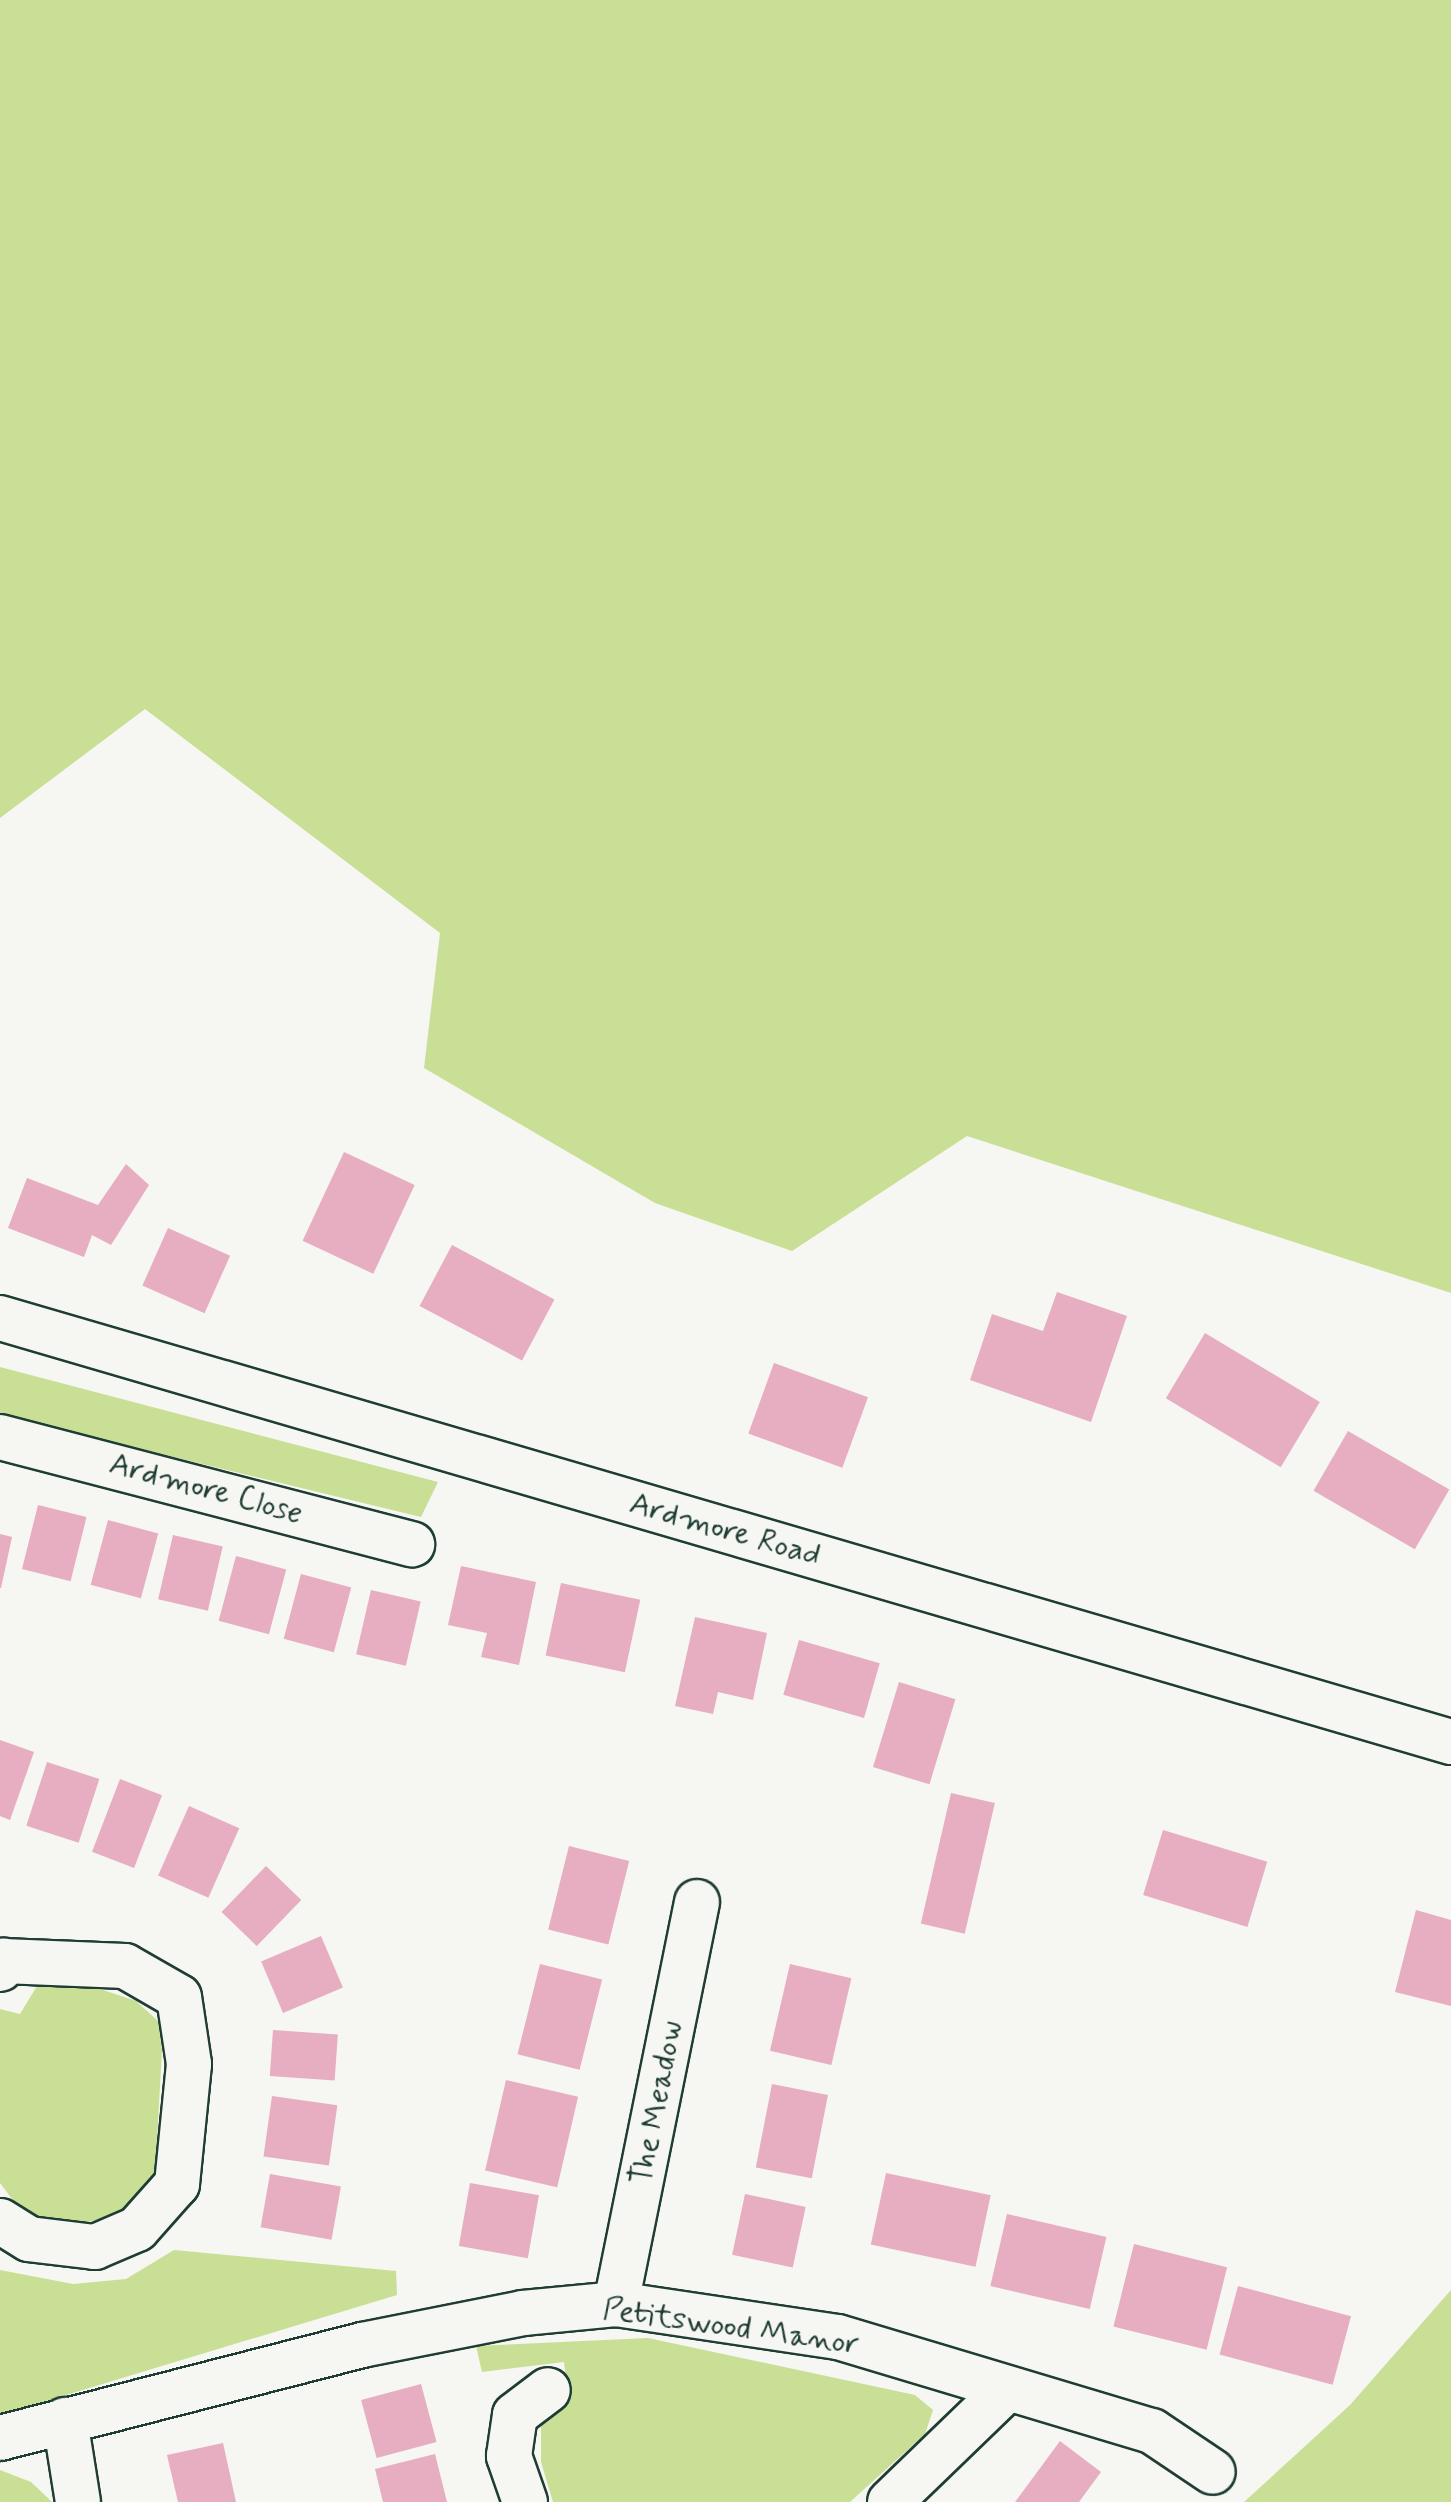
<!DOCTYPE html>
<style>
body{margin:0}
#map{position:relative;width:1451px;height:2502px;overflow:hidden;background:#f6f6f2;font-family:Mynerve,sans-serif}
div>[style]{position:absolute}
.green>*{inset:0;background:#c8df95}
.building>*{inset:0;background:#e6aec0;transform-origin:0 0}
.roads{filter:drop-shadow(2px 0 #1f3d34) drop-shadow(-2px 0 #1f3d34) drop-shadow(0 2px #1f3d34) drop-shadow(0 -2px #1f3d34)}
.minor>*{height:44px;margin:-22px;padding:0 22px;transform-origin:22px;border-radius:22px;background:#f6f6f2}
.tertiary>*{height:44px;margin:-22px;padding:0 22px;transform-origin:22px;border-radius:22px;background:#f6f6f2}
span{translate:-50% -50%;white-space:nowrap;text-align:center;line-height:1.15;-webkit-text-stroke:7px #f6f6f2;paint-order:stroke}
.street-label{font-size:32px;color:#1f3d34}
</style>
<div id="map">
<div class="green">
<i style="clip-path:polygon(0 0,1451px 0,1451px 1293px,967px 1136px,792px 1251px,655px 1203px,424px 1068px,440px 933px,145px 709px,0 818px)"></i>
<i style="clip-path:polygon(0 1367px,438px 1482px,421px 1517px,0 1415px)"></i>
<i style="clip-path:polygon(73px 1980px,136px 2001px,158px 2021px,162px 2050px,155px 2175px,126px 2212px,84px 2223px,24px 2215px,0 2183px,0 2009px,20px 2014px,40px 1981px)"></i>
<i style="clip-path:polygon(174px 2250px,396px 2271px,397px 2295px,0 2415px,0 2270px,73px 2284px,126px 2279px)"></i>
<i style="clip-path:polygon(1451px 2290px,1451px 2502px,1244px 2502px,1350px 2405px)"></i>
<i style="clip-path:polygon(648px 2338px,915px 2395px,933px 2410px,925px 2434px,850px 2502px,553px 2502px,541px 2462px,541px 2423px,569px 2403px,564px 2362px,482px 2372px,476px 2346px)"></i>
<i style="clip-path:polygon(0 2470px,31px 2482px,52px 2502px,0 2502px)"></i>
</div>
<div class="building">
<i style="left:344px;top:1152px;width:78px;height:98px;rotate:25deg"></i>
<i style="clip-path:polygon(126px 1164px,149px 1185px,111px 1245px,92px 1235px,84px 1257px,8px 1228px,27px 1178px,98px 1205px)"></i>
<i style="left:168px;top:1228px;width:68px;height:63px;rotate:24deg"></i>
<i style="left:452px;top:1245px;width:116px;height:69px;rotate:28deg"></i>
<i style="clip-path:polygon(1057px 1292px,1127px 1316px,1091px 1422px,970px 1380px,992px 1314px,1043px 1331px)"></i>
<i style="left:1205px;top:1333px;width:134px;height:76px;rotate:31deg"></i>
<i style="left:774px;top:1363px;width:100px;height:75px;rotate:20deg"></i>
<i style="left:1348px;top:1431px;width:117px;height:69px;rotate:30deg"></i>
<i style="left:38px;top:1505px;width:50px;height:66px;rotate:14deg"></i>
<i style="left:108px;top:1520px;width:52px;height:67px;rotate:15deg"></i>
<i style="clip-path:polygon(0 1534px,12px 1537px,1px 1588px,0 1588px)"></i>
<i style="left:173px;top:1535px;width:51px;height:66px;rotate:13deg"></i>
<i style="left:236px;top:1556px;width:52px;height:67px;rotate:15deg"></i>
<i style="clip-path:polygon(461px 1566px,536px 1582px,519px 1665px,481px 1657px,487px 1633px,448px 1625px)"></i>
<i style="left:301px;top:1574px;width:52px;height:67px;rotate:15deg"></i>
<i style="left:561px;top:1583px;width:81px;height:74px;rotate:12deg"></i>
<i style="left:371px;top:1590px;width:51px;height:66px;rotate:13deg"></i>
<i style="clip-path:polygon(695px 1617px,767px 1633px,753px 1700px,718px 1692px,713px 1714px,675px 1706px)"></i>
<i style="left:799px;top:1640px;width:84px;height:57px;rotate:16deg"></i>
<i style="left:899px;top:1682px;width:59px;height:89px;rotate:17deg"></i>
<i style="clip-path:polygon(0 1740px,34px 1752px,10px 1820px,0 1816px)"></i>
<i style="left:47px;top:1762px;width:55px;height:67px;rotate:18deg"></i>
<i style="left:120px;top:1779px;width:45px;height:78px;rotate:21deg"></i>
<i style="left:951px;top:1793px;width:45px;height:134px;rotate:13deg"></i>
<i style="left:189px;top:1806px;width:55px;height:76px;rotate:24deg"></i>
<i style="left:1163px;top:1830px;width:109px;height:68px;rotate:17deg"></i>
<i style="left:569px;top:1846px;width:62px;height:86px;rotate:14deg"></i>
<i style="left:266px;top:1866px;width:49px;height:64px;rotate:44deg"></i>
<i style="clip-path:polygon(1416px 1910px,1451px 1920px,1451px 2006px,1395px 1992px)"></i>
<i style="left:321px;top:1936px;width:56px;height:65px;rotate:67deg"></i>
<i style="left:540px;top:1964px;width:64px;height:93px;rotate:14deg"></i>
<i style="left:790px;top:1964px;width:63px;height:89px;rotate:13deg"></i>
<i style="left:273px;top:2030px;width:65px;height:46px;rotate:4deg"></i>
<i style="left:506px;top:2080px;width:74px;height:93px;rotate:13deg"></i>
<i style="left:772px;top:2084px;width:57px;height:85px;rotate:11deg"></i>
<i style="left:272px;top:2096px;width:66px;height:61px;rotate:8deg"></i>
<i style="left:886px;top:2173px;width:107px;height:73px;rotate:12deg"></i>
<i style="left:270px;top:2174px;width:72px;height:54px;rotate:10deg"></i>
<i style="left:470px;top:2183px;width:70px;height:64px;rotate:10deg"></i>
<i style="left:745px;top:2194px;width:62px;height:62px;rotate:12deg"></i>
<i style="left:1007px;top:2214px;width:102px;height:74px;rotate:13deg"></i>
<i style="left:1134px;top:2244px;width:96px;height:85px;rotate:14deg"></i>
<i style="left:1238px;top:2286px;width:117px;height:71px;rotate:15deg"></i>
<i style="left:421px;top:2384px;width:60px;height:62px;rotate:75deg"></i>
<i style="clip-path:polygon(1060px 2441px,1101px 2472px,1079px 2502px,1015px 2502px)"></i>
<i style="clip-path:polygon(223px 2443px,236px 2502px,178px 2502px,167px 2455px)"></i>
<i style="clip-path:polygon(435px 2454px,447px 2502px,383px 2502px,375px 2469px)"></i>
</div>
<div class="roads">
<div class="minor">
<i style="left:0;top:1437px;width:426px;rotate:14.6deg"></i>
<i style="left:0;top:1969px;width:9px;rotate:-69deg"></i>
<i style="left:3px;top:1961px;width:122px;rotate:2.3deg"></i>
<i style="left:125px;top:1966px;width:62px;rotate:29.9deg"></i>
<i style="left:179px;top:1997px;width:68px;rotate:81.5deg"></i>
<i style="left:189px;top:2064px;width:121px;rotate:95.7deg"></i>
<i style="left:177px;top:2184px;width:60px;rotate:131.6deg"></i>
<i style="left:137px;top:2229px;width:46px;rotate:156.8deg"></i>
<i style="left:95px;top:2247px;width:66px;rotate:-173.1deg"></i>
<i style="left:29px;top:2239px;width:34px;rotate:-148deg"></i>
<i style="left:616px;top:2304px;width:410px;rotate:-78.6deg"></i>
<i style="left:65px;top:2420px;width:83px;rotate:81deg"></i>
<i style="left:0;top:2438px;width:374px;rotate:-14.4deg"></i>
<i style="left:362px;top:2345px;width:164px;rotate:-11.2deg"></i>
<i style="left:523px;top:2313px;width:93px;rotate:-5.5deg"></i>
<i style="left:616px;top:2304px;width:224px;rotate:8.5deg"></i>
<i style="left:838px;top:2337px;width:328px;rotate:16.7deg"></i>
<i style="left:1152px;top:2431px;width:73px;rotate:33.9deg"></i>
<i style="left:525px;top:2502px;width:49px;rotate:-109.2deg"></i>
<i style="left:509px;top:2456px;width:41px;rotate:-81.7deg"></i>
<i style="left:515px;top:2415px;width:41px;rotate:-37.1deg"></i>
<i style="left:890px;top:2502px;width:163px;rotate:-44deg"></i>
</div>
<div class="tertiary">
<i style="left:0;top:1318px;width:1512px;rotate:16.29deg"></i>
</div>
</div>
<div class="street-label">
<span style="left:206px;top:1489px;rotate:15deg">Ardmore Close</span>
<span style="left:725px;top:1530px;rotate:16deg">Ardmore Road</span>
<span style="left:657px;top:2103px;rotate:-79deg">The Meadow</span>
<span style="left:731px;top:2327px;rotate:8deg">Petitswood Manor</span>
</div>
</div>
